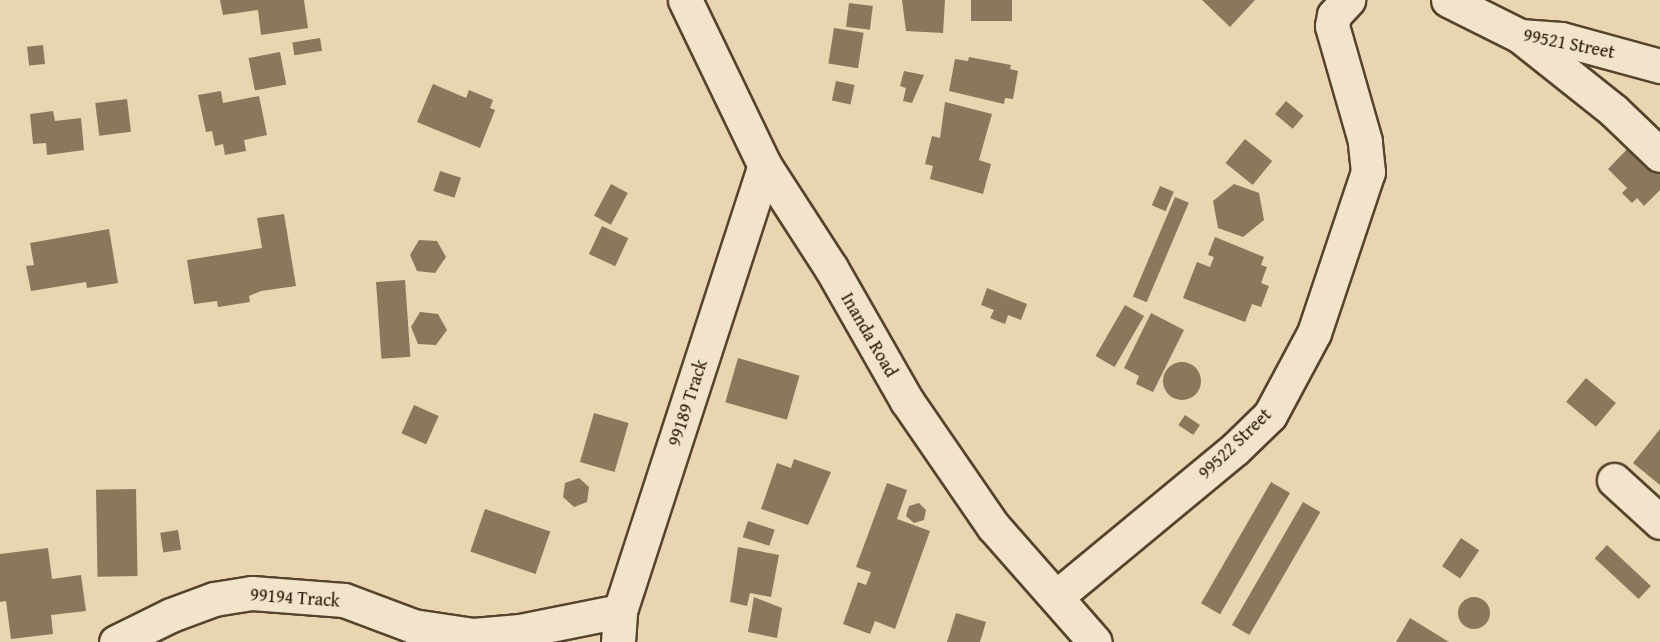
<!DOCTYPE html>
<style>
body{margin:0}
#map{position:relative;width:1660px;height:642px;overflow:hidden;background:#e9d5af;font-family:"Gentium Book Plus",serif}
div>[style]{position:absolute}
.building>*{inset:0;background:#8b775c;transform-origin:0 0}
.round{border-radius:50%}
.roads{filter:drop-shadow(2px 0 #56432d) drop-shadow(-2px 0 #56432d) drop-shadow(0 2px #56432d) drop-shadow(0 -2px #56432d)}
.minor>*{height:33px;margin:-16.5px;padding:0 16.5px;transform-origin:16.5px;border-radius:16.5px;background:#f1e4cb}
span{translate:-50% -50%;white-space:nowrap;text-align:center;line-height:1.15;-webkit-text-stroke:6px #f1e4cb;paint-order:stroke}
.street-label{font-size:18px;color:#251202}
</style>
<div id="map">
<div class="building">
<i style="clip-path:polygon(220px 0,304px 0,308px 28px,261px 35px,258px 10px,223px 15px)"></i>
<i style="clip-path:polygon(902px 0,945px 0,943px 33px,906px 31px)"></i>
<i style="left:971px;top:0;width:41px;height:21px"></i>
<i style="clip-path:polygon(1202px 0,1255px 0,1230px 27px)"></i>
<i style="left:849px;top:3px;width:24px;height:24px;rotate:7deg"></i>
<i style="left:834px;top:28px;width:30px;height:36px;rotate:9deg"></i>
<i style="left:320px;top:38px;width:13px;height:28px;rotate:81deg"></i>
<i style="left:43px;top:45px;width:19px;height:16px;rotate:84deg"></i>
<i style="left:280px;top:52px;width:33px;height:32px;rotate:79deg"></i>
<i style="clip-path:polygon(969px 57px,1011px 65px,1010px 69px,1018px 71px,1013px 99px,1005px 98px,1004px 104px,949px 91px,955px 59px,968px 61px)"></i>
<i style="clip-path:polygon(904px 71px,924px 75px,912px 103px,903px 101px,906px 88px,900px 86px)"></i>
<i style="left:836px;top:81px;width:19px;height:20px;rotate:12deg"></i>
<i style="clip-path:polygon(433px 84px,466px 98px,469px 90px,493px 100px,490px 108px,495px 110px,480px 148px,417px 122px)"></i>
<i style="clip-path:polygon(221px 91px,223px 103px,259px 96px,267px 135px,244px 140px,246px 151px,225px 155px,223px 144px,215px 146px,212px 131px,206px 132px,198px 95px)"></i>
<i style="left:127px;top:99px;width:33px;height:32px;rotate:83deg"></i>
<i style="left:1286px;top:101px;width:23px;height:17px;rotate:40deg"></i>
<i style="clip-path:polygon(945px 102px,992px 114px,979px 160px,991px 164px,983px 194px,930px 179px,933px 166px,925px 164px,932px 136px,940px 138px)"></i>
<i style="clip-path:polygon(53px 111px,55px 121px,81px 118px,84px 150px,47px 155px,46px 143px,33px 144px,30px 114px)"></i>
<i style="left:1245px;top:139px;width:35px;height:31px;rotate:39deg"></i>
<i style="clip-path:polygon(1633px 143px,1660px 170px,1660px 190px,1644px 206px,1637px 198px,1632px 203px,1622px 193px,1627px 188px,1608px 169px)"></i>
<i style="left:440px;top:171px;width:22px;height:21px;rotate:18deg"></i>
<i style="left:611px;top:184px;width:19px;height:36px;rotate:28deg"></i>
<i style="clip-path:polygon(1234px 184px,1259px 193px,1264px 220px,1243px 237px,1218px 228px,1213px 201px)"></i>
<i style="left:1160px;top:186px;width:15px;height:21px;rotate:23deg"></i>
<i style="left:1175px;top:197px;width:15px;height:108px;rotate:23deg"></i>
<i style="clip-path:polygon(284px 214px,296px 286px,261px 291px,249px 296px,250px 302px,218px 307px,217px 301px,194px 304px,187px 260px,262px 248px,257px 218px)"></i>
<i style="left:602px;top:226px;width:29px;height:31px;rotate:25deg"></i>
<i style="clip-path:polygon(109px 229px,118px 283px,87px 288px,86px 282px,31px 291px,26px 266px,34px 265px,30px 243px)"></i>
<i style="clip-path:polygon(1215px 237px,1264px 257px,1261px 265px,1267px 267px,1261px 283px,1269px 286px,1261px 307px,1252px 304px,1245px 322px,1183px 298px,1197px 262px,1210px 267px,1214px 257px,1208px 255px)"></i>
<i style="clip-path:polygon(419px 240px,437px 241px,446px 257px,435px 273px,417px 271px,410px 255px)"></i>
<i style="left:405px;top:280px;width:77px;height:29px;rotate:86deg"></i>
<i style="clip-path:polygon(987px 288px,1027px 304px,1021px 320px,1008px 315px,1005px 324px,990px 318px,994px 310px,981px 305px)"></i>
<i style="left:1125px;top:305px;width:22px;height:59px;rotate:30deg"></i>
<i style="clip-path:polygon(420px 312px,438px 314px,447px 330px,436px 345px,418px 344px,411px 327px)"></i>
<i style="clip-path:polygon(1151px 313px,1184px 330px,1153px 392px,1136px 384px,1139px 376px,1124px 368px)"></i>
<i style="left:738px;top:358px;width:64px;height:46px;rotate:16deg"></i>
<i class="round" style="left:1163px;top:362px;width:38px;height:38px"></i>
<i style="left:1586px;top:378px;width:39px;height:31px;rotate:40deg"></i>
<i style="left:414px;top:405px;width:27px;height:31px;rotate:24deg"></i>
<i style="left:594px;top:413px;width:36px;height:51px;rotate:16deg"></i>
<i style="left:1185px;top:415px;width:18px;height:12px;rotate:34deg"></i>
<i style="clip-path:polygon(1660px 429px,1660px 485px,1633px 463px)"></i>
<i style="clip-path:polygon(794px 459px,831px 472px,808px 525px,761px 509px,777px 463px,791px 468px)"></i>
<i style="clip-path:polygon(579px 478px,589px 487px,587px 502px,574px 507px,563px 497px,565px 483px)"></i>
<i style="left:1271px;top:482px;width:22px;height:140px;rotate:30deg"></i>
<i style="clip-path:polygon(887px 483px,907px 490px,897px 519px,930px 531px,895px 629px,875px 621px,870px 634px,843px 624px,858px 582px,866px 585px,871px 572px,856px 567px)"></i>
<i style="left:136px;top:489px;width:87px;height:40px;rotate:89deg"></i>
<i style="left:1303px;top:502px;width:20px;height:142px;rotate:30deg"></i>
<i style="clip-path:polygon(919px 503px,926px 510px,924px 520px,914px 523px,906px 516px,909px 506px)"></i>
<i style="left:485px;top:509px;width:69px;height:45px;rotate:19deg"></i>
<i style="left:748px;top:521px;width:28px;height:17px;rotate:18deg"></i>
<i style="left:178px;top:530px;width:20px;height:18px;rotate:81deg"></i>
<i style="left:1461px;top:538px;width:22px;height:34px;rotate:34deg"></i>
<i style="left:1607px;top:545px;width:60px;height:18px;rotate:43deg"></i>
<i style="clip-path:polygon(738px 547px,779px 555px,771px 597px,750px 593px,747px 606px,730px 602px)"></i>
<i style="clip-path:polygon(48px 548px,52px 579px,81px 575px,86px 611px,51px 615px,53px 634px,11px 639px,6px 601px,0 602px,0 554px)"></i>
<i class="round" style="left:1458px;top:597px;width:32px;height:32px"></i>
<i style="clip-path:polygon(754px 597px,782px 608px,777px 638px,748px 632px)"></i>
<i style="clip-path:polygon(956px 613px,986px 622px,980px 642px,947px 642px)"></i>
<i style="clip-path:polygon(1410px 618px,1449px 642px,1396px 642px)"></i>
</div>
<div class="roads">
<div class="minor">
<i style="left:685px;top:0;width:184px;rotate:64.3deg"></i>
<i style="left:765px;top:166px;width:121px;rotate:57.1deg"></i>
<i style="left:831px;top:268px;width:153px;rotate:60.3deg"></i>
<i style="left:907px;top:401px;width:152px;rotate:55.5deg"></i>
<i style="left:993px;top:526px;width:154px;rotate:48.7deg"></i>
<i style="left:1448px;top:0;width:80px;rotate:26.6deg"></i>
<i style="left:1520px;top:36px;width:41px;rotate:4.2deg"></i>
<i style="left:1561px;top:39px;width:103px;rotate:15.3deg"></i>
<i style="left:1520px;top:36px;width:119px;rotate:38.5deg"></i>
<i style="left:1613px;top:110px;width:65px;rotate:43.8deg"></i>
<i style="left:1614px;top:480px;width:62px;rotate:42.4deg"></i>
<i style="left:1056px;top:597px;width:232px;rotate:-39.6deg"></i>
<i style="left:1235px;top:449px;width:49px;rotate:-44.2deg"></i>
<i style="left:1270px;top:415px;width:93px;rotate:-61.8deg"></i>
<i style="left:1314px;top:333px;width:170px;rotate:-71.5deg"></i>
<i style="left:1368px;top:172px;width:31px;rotate:-96deg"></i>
<i style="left:1365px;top:141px;width:120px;rotate:-106deg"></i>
<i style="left:1332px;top:26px;width:11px;rotate:-80deg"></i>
<i style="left:1334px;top:15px;width:21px;rotate:-47deg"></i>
<i style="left:116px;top:642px;width:61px;rotate:-26.1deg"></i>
<i style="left:171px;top:615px;width:46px;rotate:-20.4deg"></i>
<i style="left:214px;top:599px;width:38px;rotate:-9deg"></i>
<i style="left:252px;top:593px;width:92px;rotate:4.4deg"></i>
<i style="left:344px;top:600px;width:74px;rotate:20.6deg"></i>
<i style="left:413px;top:626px;width:61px;rotate:8.5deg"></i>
<i style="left:473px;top:635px;width:47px;rotate:-4.9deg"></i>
<i style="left:520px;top:631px;width:102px;rotate:-11.3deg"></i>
<i style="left:618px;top:642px;width:31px;rotate:-86deg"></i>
<i style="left:620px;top:611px;width:468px;rotate:-72deg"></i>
</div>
</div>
<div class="street-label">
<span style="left:1569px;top:44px;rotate:11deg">99521 Street</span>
<span style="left:869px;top:335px;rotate:60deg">Inanda Road</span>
<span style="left:688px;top:403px;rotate:-72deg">99189 Track</span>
<span style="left:1235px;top:444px;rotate:-44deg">99522 Street</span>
<span style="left:295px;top:598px;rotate:4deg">99194 Track</span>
</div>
</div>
